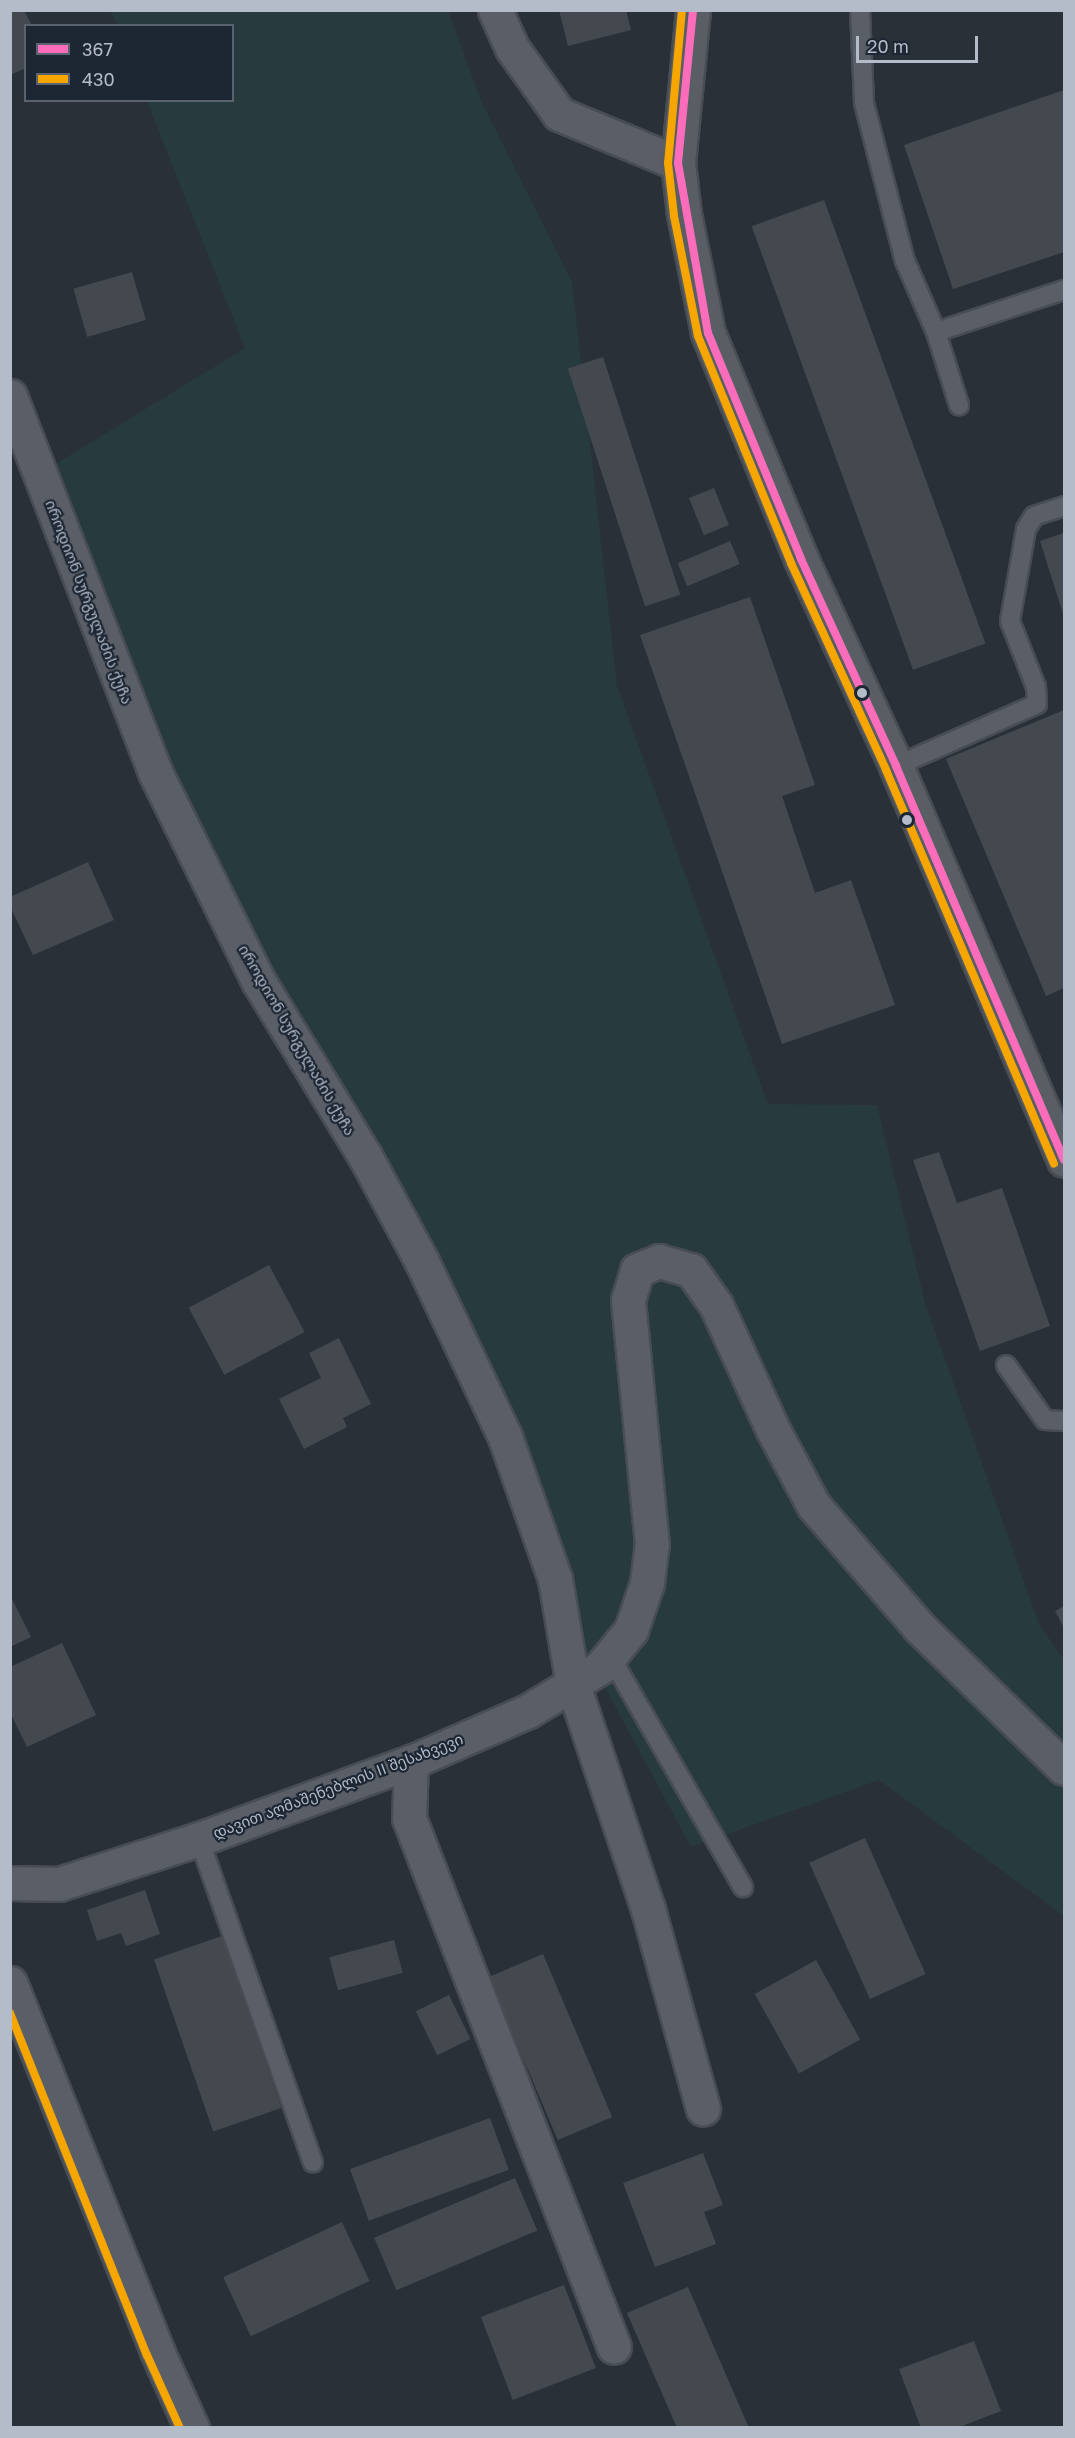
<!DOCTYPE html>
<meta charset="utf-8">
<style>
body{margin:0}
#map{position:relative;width:1075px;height:2438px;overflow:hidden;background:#2a3038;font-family:"Golos Text","Noto Sans Georgian",sans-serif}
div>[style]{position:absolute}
.green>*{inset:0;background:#273a3e}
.building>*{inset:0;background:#444950;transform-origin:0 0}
.roads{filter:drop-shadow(2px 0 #484c53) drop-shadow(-2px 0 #484c53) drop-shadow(0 2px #484c53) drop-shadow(0 -2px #484c53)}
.lane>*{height:18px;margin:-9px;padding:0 9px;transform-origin:9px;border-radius:9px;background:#5a5e66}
.street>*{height:33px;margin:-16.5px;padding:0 16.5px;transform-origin:16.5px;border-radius:16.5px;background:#5a5e66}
.secondary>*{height:33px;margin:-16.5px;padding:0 16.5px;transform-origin:16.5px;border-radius:16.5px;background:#595d64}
.bus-1>*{height:8px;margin:-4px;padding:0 4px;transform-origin:4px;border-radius:4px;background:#fb6dba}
.bus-2>*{height:8px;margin:-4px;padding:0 4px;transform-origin:4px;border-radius:4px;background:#f7a600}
.dots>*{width:16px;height:16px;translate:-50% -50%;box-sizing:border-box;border:3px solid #1d2633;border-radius:50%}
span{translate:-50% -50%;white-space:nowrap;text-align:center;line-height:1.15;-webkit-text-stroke:4.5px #1d2633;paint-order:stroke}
.street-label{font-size:15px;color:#b4bcc9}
.frame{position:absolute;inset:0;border:12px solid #b4bcc9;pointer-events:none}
.legend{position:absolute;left:24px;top:24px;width:210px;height:78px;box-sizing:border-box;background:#1d2633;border:2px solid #59626f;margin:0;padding:8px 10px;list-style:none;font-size:18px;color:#b4bcc9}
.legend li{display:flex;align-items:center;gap:12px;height:30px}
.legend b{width:30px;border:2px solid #59626f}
.scale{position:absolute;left:856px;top:36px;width:122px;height:27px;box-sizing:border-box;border:3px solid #b4bcc9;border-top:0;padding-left:8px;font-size:18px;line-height:21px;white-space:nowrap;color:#b4bcc9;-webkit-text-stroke:4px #1d2633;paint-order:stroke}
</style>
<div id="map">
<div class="green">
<i style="clip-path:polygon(111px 11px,448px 11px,482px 103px,572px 282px,617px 686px,768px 1104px,877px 1105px,925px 1303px,1039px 1624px,1064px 1660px,1064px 1916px,879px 1780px,691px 1847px,573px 1628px,529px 1471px,152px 767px,49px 468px,245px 348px,147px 101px,232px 100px,232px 26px,117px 25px)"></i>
</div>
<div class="building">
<i style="clip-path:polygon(10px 10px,24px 10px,32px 26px,26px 26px,26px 68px,10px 75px)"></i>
<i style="clip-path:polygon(559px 10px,626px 10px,631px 30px,568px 46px)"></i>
<i style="clip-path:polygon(1064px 90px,1064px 252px,953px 289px,904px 145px)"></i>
<i style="left:824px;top:200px;width:472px;height:77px;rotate:70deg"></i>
<i style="left:132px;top:272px;width:50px;height:61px;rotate:74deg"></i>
<i style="left:603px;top:357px;width:250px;height:37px;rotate:72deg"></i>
<i style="left:714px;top:488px;width:40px;height:27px;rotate:68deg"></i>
<i style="clip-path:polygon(1064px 533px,1064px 617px,1040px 541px)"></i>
<i style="left:730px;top:541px;width:25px;height:57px;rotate:67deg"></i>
<i style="clip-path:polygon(750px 597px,815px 785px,782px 796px,815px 893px,851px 880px,895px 1005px,782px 1044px,640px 635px)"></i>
<i style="clip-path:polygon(1064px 710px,1064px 988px,1046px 996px,946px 759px)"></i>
<i style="clip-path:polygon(88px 862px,114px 920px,33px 955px,10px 906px,10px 897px)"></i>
<i style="clip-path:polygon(939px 1152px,957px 1203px,1002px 1188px,1050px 1326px,980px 1351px,913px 1160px)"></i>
<i style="left:269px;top:1265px;width:76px;height:91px;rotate:62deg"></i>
<i style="clip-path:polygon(339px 1338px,371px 1404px,343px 1418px,347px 1427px,304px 1449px,279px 1399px,321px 1378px,309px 1353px)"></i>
<i style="clip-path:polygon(10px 1595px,31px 1637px,10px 1647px)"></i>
<i style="clip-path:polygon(1064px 1606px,1064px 1628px,1055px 1611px)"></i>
<i style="clip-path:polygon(62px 1643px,96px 1715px,27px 1747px,10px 1712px,10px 1667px)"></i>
<i style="left:865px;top:1838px;width:149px;height:61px;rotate:66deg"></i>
<i style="clip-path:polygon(145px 1890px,160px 1934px,126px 1946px,121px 1933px,97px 1941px,87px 1910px)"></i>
<i style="left:222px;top:1936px;width:182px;height:72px;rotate:71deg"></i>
<i style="left:394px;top:1940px;width:34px;height:67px;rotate:75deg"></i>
<i style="left:543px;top:1954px;width:177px;height:59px;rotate:67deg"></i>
<i style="left:816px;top:1960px;width:91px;height:70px;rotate:61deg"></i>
<i style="left:449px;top:1995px;width:49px;height:37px;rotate:64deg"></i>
<i style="left:490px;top:2118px;width:55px;height:149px;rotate:70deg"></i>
<i style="clip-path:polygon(703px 2153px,723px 2205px,704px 2212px,716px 2244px,655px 2267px,623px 2183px)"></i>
<i style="left:515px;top:2178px;width:57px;height:153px;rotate:67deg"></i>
<i style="left:342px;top:2222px;width:65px;height:131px;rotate:65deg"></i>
<i style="left:564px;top:2285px;width:89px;height:89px;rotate:69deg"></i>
<i style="clip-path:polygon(688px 2287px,749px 2428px,677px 2428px,627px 2313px)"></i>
<i style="clip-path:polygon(974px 2341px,1001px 2411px,957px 2428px,921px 2428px,899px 2369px)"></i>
</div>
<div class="roads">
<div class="lane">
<i style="left:860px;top:10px;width:93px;rotate:87.5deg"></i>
<i style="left:864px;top:103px;width:163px;rotate:75.5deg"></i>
<i style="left:905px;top:261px;width:77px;rotate:66.4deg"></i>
<i style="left:936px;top:332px;width:77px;rotate:72.5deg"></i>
<i style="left:936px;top:332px;width:135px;rotate:-18.2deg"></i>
<i style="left:896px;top:766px;width:154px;rotate:-23.7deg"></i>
<i style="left:1037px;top:704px;width:17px;rotate:-93deg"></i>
<i style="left:1036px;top:687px;width:71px;rotate:-111.5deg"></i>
<i style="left:1010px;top:621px;width:93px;rotate:-80.1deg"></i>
<i style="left:1026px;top:529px;width:15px;rotate:-58deg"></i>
<i style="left:1034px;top:516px;width:32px;rotate:-18deg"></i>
<i style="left:1006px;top:1365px;width:67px;rotate:54.7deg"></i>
<i style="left:1045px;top:1420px;width:19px;rotate:3deg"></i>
<i style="left:610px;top:1656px;width:267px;rotate:60.1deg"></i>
<i style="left:199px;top:1839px;width:343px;rotate:70.6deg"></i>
</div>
<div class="street">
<i style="left:495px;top:10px;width:42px;rotate:65.9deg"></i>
<i style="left:512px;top:48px;width:81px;rotate:54.5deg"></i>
<i style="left:559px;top:114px;width:129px;rotate:22.4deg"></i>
<i style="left:10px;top:396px;width:403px;rotate:68.9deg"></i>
<i style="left:155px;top:772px;width:234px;rotate:63.7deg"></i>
<i style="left:259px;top:982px;width:204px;rotate:58.7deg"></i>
<i style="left:365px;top:1156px;width:120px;rotate:61.7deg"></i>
<i style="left:422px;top:1262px;width:194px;rotate:64.6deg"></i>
<i style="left:505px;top:1437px;width:151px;rotate:70.6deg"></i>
<i style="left:555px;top:1579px;width:108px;rotate:80.4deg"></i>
<i style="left:573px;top:1685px;width:236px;rotate:71.5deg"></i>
<i style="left:648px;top:1909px;width:207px;rotate:74.6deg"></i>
<i style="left:411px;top:1762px;width:56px;rotate:92deg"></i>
<i style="left:409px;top:1818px;width:567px;rotate:68.82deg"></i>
<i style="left:10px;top:1883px;width:49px;rotate:1.2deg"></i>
<i style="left:59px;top:1884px;width:147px;rotate:-17.8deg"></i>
<i style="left:199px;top:1839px;width:226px;rotate:-20deg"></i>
<i style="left:411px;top:1762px;width:128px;rotate:-23.6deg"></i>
<i style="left:528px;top:1711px;width:85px;rotate:-31.1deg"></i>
<i style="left:601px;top:1667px;width:48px;rotate:-51deg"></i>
<i style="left:631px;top:1630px;width:50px;rotate:-71.2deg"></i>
<i style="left:647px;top:1583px;width:38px;rotate:-83deg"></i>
<i style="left:652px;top:1545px;width:246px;rotate:-95.6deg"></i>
<i style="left:628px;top:1300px;width:31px;rotate:-73deg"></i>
<i style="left:637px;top:1270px;width:24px;rotate:-22deg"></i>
<i style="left:659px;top:1261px;width:33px;rotate:16deg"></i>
<i style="left:691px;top:1270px;width:43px;rotate:54.5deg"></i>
<i style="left:716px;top:1305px;width:137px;rotate:65.5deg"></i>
<i style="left:773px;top:1430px;width:86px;rotate:61.7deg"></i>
<i style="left:814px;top:1506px;width:160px;rotate:49deg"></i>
<i style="left:919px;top:1627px;width:202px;rotate:44.2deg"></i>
<i style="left:10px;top:1983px;width:396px;rotate:68.2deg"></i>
<i style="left:157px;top:2351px;width:85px;rotate:65.6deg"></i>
</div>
<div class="secondary">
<i style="left:693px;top:10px;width:154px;rotate:95.6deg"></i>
<i style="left:678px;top:163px;width:51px;rotate:83.3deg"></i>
<i style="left:684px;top:214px;width:121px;rotate:78.6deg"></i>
<i style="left:708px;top:333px;width:244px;rotate:67.6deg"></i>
<i style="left:801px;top:559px;width:228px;rotate:65.3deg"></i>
<i style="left:896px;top:766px;width:428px;rotate:66.9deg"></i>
</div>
</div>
<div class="bus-1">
<i style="left:693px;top:10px;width:154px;rotate:95.6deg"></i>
<i style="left:678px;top:163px;width:173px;rotate:80deg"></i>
<i style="left:708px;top:333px;width:244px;rotate:67.6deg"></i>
<i style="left:801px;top:559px;width:228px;rotate:65.3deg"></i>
<i style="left:896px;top:766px;width:428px;rotate:66.9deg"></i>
</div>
<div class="bus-2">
<i style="left:682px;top:10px;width:154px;rotate:95.2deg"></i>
<i style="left:668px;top:163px;width:53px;rotate:83.5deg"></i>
<i style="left:674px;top:216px;width:122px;rotate:78.7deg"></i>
<i style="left:698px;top:336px;width:245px;rotate:67.7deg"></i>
<i style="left:791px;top:563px;width:228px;rotate:65.3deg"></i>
<i style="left:886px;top:770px;width:428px;rotate:66.9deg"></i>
<i style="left:10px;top:2013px;width:368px;rotate:68.2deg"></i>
<i style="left:147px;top:2355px;width:80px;rotate:65.7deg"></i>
</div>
<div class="dots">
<i style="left:862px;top:693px;background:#b4bcc9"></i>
<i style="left:907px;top:820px;background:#b4bcc9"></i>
</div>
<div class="street-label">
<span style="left:89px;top:602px;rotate:69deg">იროდიონ სურგულაძის ქუჩა</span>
<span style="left:297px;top:1040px;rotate:60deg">იროდიონ სურგულაძის ქუჩა</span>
<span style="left:338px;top:1786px;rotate:-21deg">დავით აღმაშენებლის II შესახვევი</span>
</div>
<div class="frame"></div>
<ul class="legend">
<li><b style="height:8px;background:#fb6dba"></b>367</li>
<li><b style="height:8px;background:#f7a600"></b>430</li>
</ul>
<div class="scale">20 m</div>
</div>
